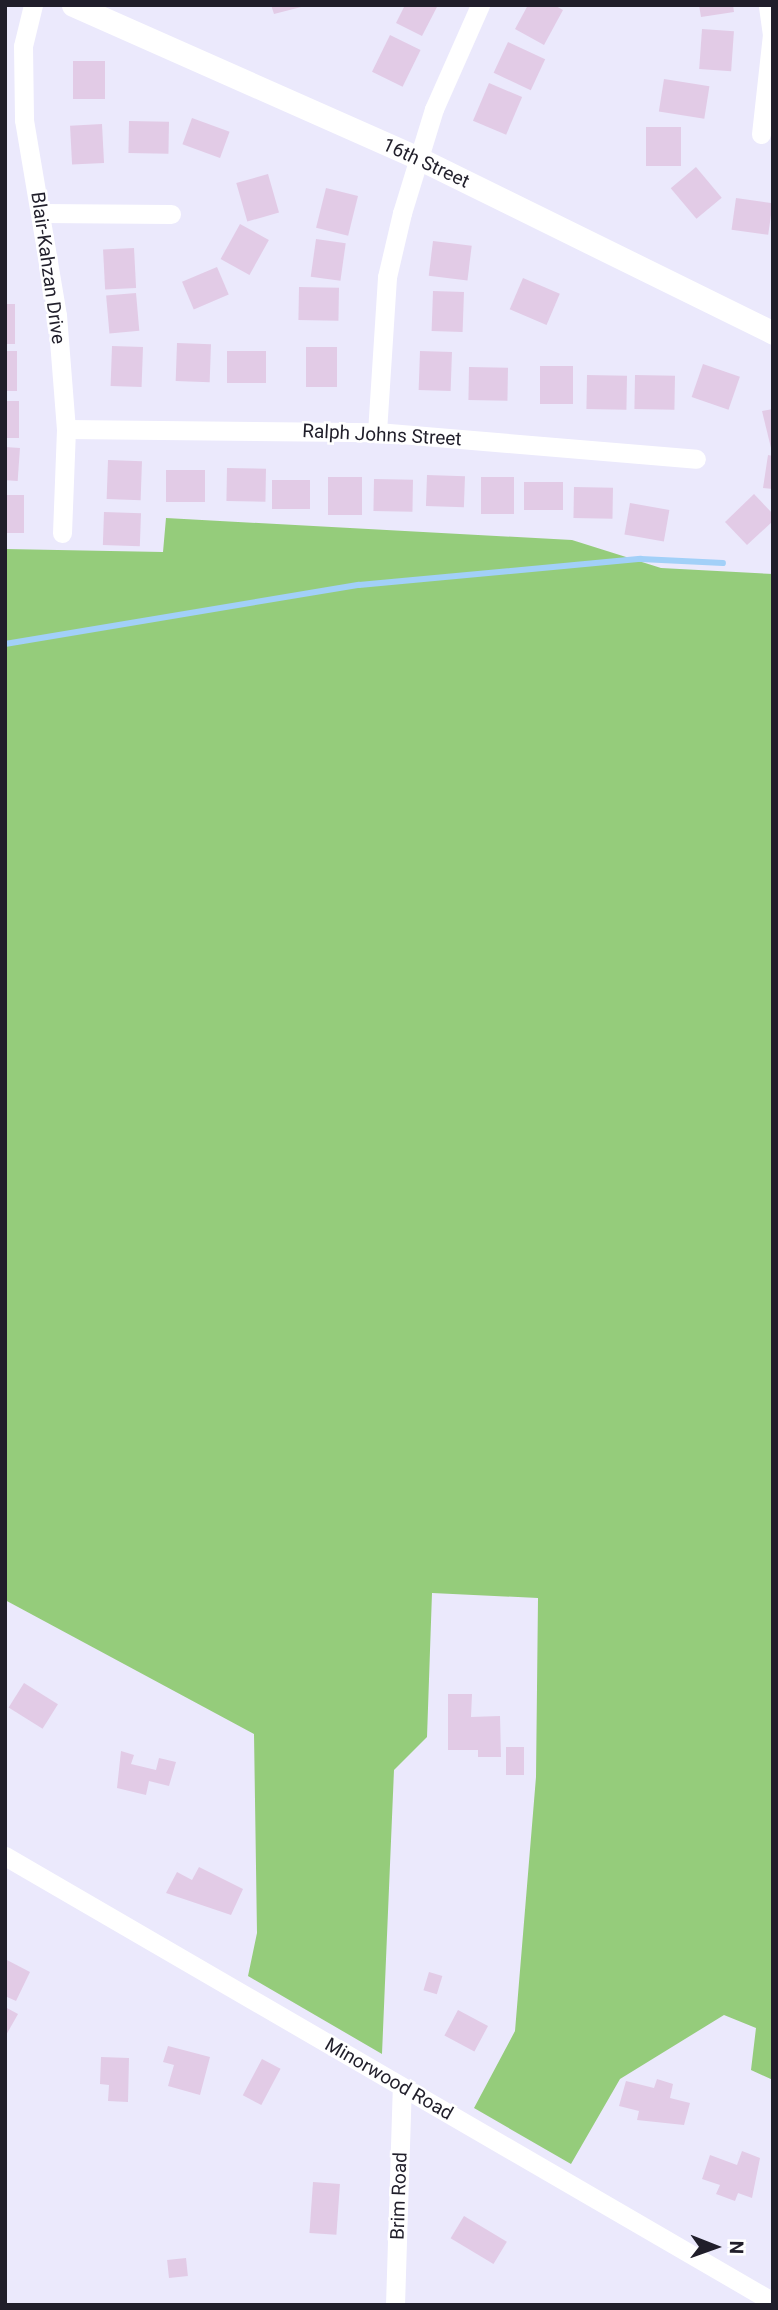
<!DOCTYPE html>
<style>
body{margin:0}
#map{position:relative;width:778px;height:2310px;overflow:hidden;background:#ebe9fc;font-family:Roboto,sans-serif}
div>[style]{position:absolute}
.forest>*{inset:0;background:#95cc7b}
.stream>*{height:6px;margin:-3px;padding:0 3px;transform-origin:3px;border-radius:3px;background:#a2d0f8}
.building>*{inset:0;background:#e2cbe6;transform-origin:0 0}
.minor>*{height:19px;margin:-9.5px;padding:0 9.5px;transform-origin:9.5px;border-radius:9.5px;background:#fff}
.tertiary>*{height:23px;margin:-11.5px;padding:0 11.5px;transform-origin:11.5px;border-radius:11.5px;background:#fff}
span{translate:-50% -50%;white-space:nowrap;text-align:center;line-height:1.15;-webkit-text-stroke:5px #fff;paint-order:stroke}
.street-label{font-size:19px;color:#201e2a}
.frame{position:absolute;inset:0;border:7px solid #201e2a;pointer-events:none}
.north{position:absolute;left:680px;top:2212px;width:70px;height:70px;-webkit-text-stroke:5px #fff;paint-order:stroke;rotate:91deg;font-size:19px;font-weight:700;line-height:28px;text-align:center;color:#201e2a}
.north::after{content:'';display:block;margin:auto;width:24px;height:32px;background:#201e2a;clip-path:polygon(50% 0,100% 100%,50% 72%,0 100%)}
</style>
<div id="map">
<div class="forest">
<i style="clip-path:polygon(166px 518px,572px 540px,661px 568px,773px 574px,773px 2080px,751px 2070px,756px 2028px,724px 2015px,620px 2079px,571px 2164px,474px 2108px,515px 2031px,536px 1777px,538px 1598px,432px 1593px,427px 1737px,394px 1770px,382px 2054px,248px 1976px,257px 1933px,254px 1734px,5px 1600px,5px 549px,163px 552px)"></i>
</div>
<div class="stream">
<i style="left:5px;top:644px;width:359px;rotate:-9.5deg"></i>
<i style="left:359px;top:585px;width:283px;rotate:-5.3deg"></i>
<i style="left:641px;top:559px;width:82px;rotate:2.8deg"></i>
</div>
<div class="building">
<i style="clip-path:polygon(271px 5px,305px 5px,305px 6px,274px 14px)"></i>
<i style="clip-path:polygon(405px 5px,438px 5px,422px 36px,396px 23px)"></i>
<i style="clip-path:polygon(528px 5px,554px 5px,563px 10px,544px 45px,515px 29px)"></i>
<i style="clip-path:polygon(699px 5px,733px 5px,734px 12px,701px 17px)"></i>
<i style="left:702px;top:29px;width:32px;height:40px;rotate:4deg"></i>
<i style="left:390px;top:35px;width:34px;height:41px;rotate:26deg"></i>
<i style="left:508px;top:42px;width:41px;height:34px;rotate:25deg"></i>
<i style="left:73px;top:61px;width:32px;height:38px"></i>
<i style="left:664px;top:79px;width:46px;height:33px;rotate:9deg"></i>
<i style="left:489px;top:83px;width:36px;height:41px;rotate:23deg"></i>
<i style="left:192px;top:118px;width:40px;height:28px;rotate:20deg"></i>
<i style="left:129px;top:121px;width:40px;height:32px;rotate:1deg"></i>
<i style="left:102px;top:124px;width:39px;height:32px;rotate:87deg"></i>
<i style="left:646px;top:127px;width:35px;height:39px"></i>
<i style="left:696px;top:167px;width:40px;height:33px;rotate:50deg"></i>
<i style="left:268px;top:174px;width:40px;height:33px;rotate:74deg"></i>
<i style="left:326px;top:188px;width:33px;height:41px;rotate:14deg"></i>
<i style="left:736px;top:198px;width:37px;height:32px;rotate:8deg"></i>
<i style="left:240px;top:224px;width:33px;height:40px;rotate:29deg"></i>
<i style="left:316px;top:239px;width:30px;height:38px;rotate:8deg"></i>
<i style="left:433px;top:241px;width:39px;height:35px;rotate:7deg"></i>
<i style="left:134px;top:248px;width:40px;height:31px;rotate:87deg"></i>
<i style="left:217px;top:267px;width:30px;height:38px;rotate:67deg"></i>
<i style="left:523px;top:278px;width:40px;height:34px;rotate:23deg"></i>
<i style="left:299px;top:287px;width:40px;height:33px;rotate:1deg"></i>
<i style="left:433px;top:291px;width:31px;height:40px;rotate:2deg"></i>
<i style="left:136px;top:293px;width:38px;height:30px;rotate:85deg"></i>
<i style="left:5px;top:304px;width:10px;height:40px"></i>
<i style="left:177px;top:343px;width:34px;height:38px;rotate:2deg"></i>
<i style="left:112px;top:346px;width:31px;height:40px;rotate:2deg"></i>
<i style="left:306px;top:347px;width:31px;height:40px"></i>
<i style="left:5px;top:351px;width:12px;height:40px"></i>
<i style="left:227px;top:351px;width:39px;height:32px"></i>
<i style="left:420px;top:351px;width:32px;height:39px;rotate:2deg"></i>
<i style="left:703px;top:364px;width:39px;height:35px;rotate:19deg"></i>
<i style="left:540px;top:366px;width:33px;height:38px"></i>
<i style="left:469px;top:367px;width:39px;height:33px;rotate:1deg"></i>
<i style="left:587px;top:375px;width:40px;height:34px;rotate:1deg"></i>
<i style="left:635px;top:375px;width:40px;height:34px;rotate:1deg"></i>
<i style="left:5px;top:401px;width:14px;height:37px"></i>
<i style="clip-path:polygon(773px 409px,773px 448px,771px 448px,762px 411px)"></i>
<i style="left:5px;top:447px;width:15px;height:33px;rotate:4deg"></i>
<i style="clip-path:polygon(768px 455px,773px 456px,773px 489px,763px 488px)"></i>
<i style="left:108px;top:460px;width:34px;height:39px;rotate:2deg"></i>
<i style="left:227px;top:468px;width:39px;height:33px;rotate:1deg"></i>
<i style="left:166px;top:470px;width:39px;height:32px"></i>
<i style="left:427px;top:475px;width:38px;height:31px;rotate:2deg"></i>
<i style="left:328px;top:477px;width:34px;height:38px"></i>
<i style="left:481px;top:477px;width:33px;height:37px"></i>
<i style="left:374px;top:479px;width:39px;height:32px;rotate:1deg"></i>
<i style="left:272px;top:480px;width:38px;height:29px"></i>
<i style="left:524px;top:482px;width:39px;height:28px"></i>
<i style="left:574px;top:487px;width:39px;height:31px;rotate:1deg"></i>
<i style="clip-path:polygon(754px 494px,773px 514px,773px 521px,747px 545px,725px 522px)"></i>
<i style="left:5px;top:495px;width:19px;height:38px"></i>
<i style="left:630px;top:503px;width:40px;height:32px;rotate:10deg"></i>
<i style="left:104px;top:512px;width:37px;height:33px;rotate:2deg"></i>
<i style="left:24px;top:1683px;width:40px;height:29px;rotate:32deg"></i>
<i style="clip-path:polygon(448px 1694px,472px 1694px,471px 1717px,500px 1716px,501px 1757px,478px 1757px,478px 1750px,448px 1750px)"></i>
<i style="left:524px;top:1747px;width:28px;height:18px;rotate:90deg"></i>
<i style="clip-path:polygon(121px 1751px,134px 1755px,131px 1764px,156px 1770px,159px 1758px,176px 1762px,169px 1786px,149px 1781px,146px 1795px,117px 1788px)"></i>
<i style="clip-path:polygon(199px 1867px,243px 1889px,231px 1915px,166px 1893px,177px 1872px,192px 1880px)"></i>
<i style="clip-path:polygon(5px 1959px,30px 1972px,16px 2001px,5px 1996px)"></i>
<i style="left:429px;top:1972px;width:14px;height:19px;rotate:17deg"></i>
<i style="clip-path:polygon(5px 2007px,18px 2014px,5px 2037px)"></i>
<i style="left:458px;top:2010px;width:34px;height:29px;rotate:28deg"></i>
<i style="clip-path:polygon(168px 2046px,210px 2057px,200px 2095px,168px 2086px,174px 2065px,163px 2062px)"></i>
<i style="clip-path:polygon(101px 2057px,129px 2058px,128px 2102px,108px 2101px,109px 2085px,100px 2084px)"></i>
<i style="left:262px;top:2059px;width:21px;height:41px;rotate:28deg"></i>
<i style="clip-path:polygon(657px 2079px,673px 2084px,670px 2098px,690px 2103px,684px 2125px,637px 2120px,639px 2111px,619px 2106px,626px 2081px,654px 2088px)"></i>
<i style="clip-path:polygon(742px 2151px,760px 2158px,752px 2198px,738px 2193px,735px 2201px,716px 2194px,720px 2185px,702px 2179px,710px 2155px,737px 2165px)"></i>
<i style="left:313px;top:2182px;width:27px;height:51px;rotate:4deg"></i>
<i style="left:464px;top:2216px;width:50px;height:26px;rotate:31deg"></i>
<i style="left:186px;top:2258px;width:18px;height:19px;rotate:84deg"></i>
</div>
<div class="minor">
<i style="left:33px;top:5px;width:42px;rotate:103.7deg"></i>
<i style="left:23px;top:46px;width:74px;rotate:89.2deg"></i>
<i style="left:24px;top:120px;width:198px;rotate:80.4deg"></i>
<i style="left:57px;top:315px;width:114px;rotate:85.5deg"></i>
<i style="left:66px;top:429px;width:104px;rotate:92.2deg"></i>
<i style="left:761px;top:134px;width:100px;rotate:-83.7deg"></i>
<i style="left:772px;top:35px;width:30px;rotate:-98deg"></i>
<i style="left:42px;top:213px;width:129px;rotate:0.4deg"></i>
<i style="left:66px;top:429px;width:311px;rotate:0.6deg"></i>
<i style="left:377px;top:432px;width:320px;rotate:4.8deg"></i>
<i style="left:377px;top:432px;width:155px;rotate:-86.3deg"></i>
<i style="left:387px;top:277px;width:66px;rotate:-76.8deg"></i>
<i style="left:402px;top:213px;width:109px;rotate:-72.9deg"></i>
<i style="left:434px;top:109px;width:114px;rotate:-66.1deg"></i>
<i style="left:5px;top:1856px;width:888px;rotate:30.14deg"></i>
<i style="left:395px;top:2305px;width:218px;rotate:-88.2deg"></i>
</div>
<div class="tertiary">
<i style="left:73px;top:5px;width:377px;rotate:23.9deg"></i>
<i style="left:418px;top:158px;width:396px;rotate:26.2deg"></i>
</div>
<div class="street-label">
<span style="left:426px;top:163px;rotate:25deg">16th Street</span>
<span style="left:48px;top:268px;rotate:82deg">Blair-Kahzan Drive</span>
<span style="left:382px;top:435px;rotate:3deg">Ralph Johns Street</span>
<span style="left:389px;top:2079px;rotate:30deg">Minorwood Road</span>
<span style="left:399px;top:2196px;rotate:-88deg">Brim Road</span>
</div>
<div class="frame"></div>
<div class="north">N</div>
</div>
